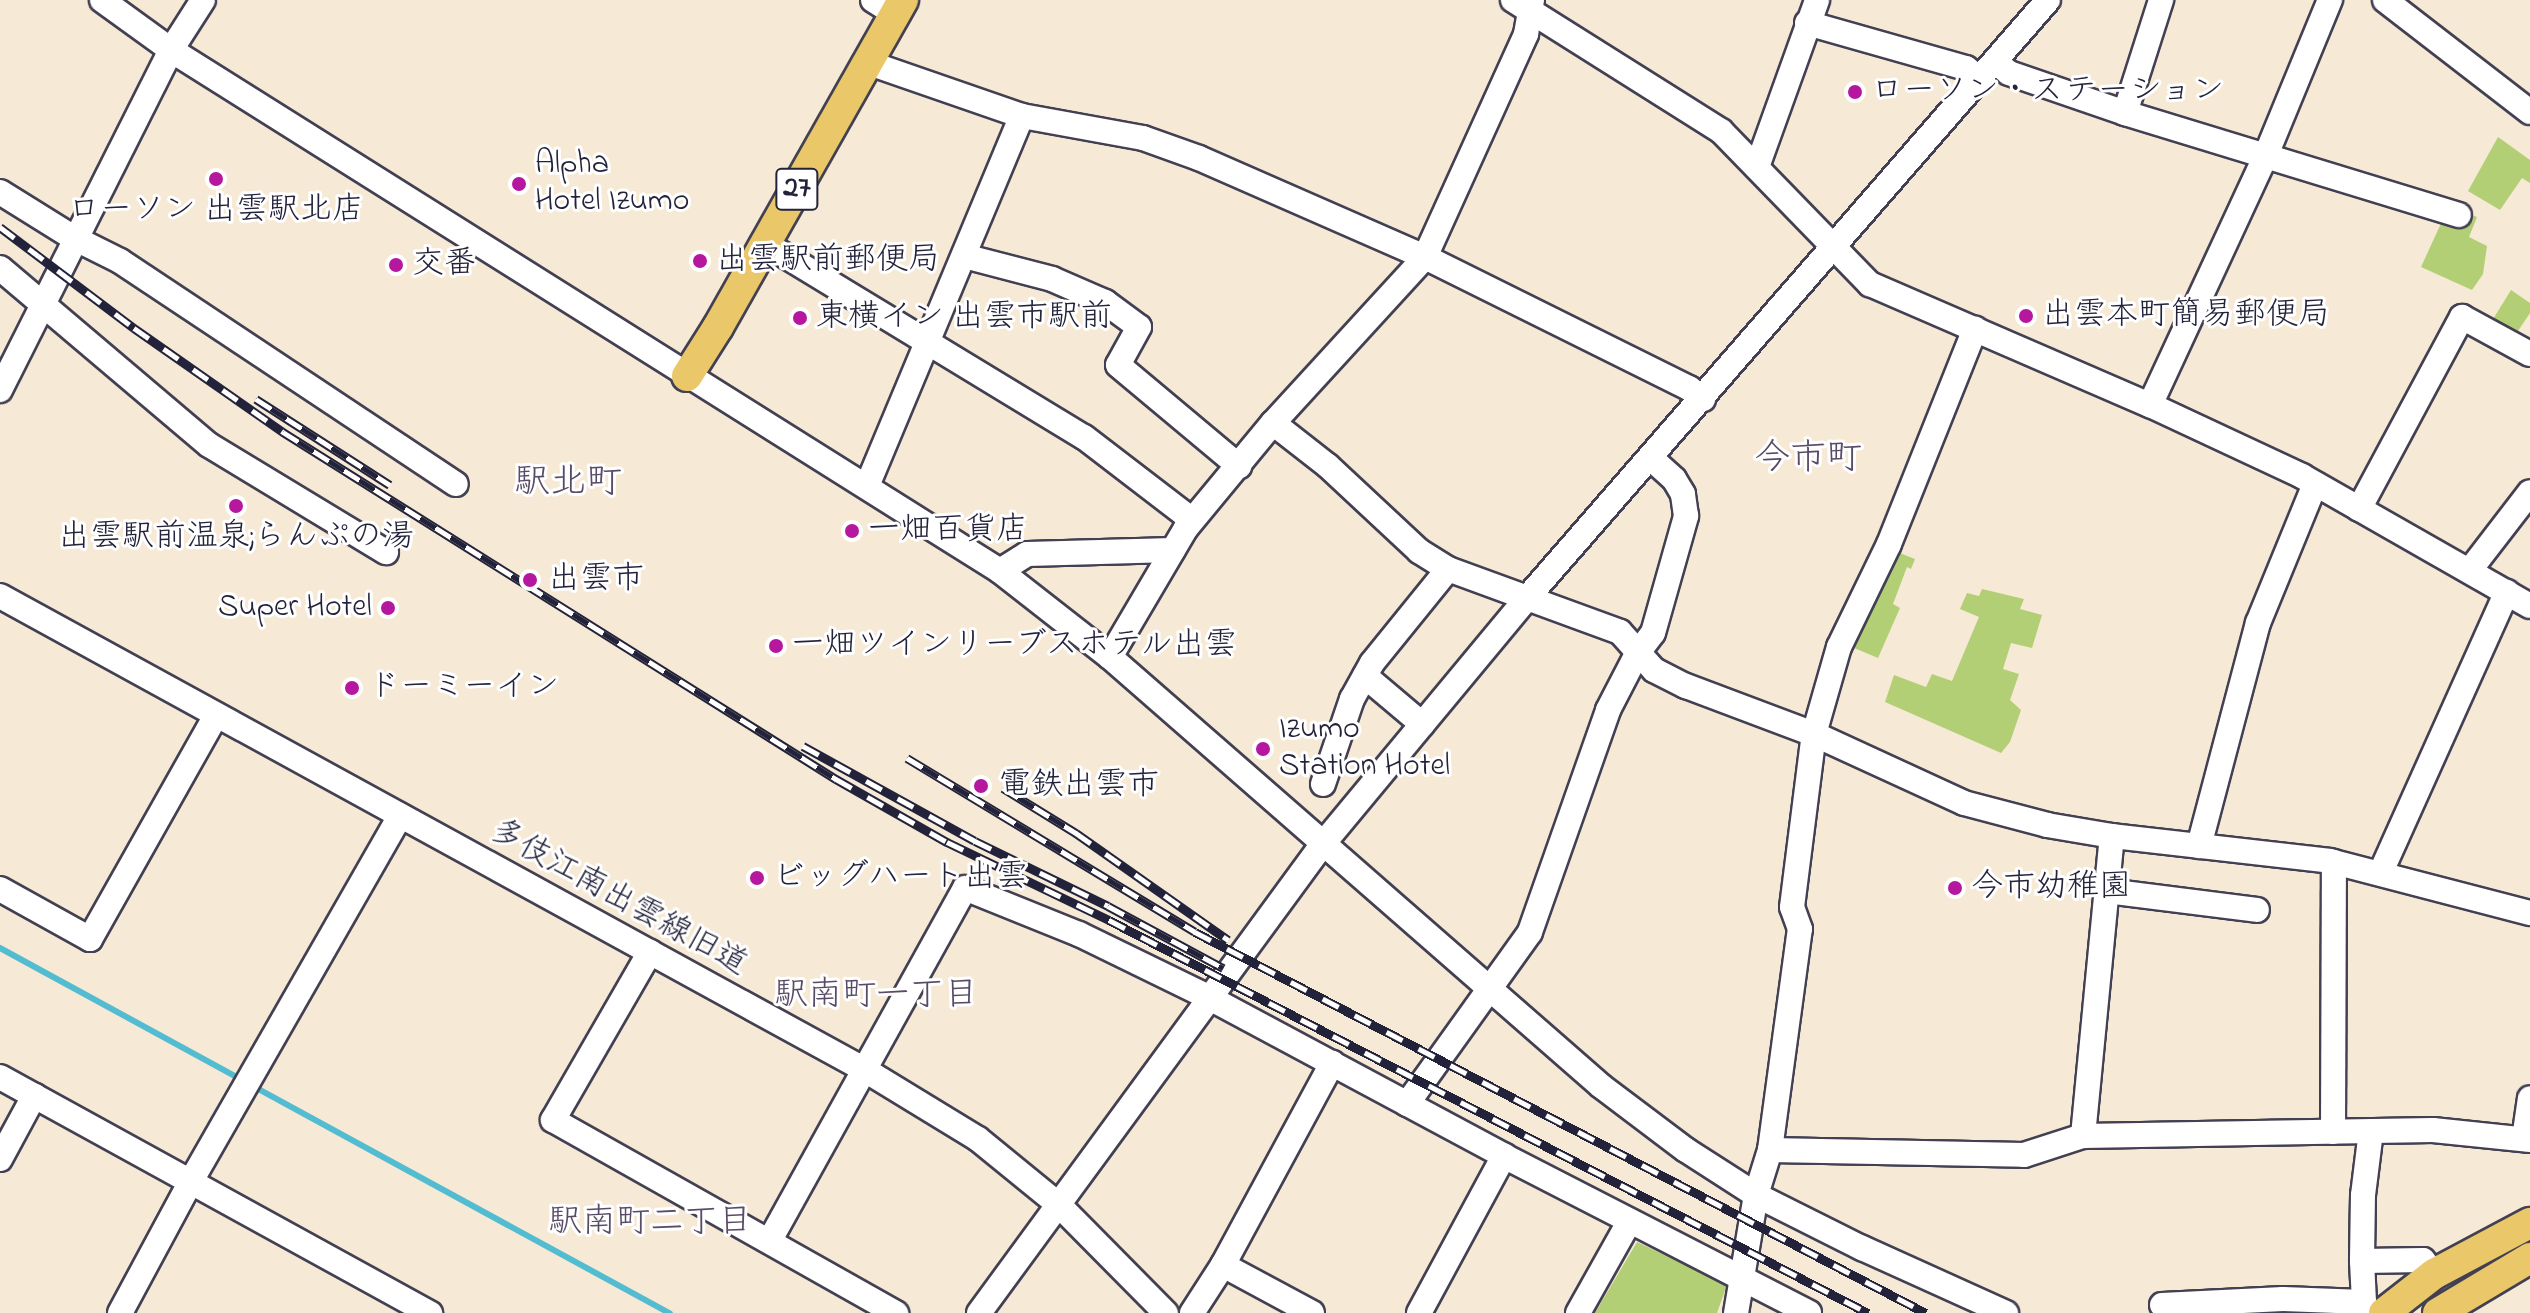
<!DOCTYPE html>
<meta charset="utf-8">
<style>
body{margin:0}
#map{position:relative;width:2530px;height:1313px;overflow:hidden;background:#f6ead6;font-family:"Indie Flower","Klee One",sans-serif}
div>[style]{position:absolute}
.green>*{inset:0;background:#b3cf75}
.stream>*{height:6px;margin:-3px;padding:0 3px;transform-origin:3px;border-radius:3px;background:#53bcd0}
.roads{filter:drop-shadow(2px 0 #424052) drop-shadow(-2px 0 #424052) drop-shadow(0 2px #424052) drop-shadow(0 -2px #424052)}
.minor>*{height:24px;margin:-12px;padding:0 12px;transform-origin:12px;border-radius:12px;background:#fff}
.major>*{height:30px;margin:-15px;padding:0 15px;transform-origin:15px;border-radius:15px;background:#eac769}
.rail>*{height:9px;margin-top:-4.5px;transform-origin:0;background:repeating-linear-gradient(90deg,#fff 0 18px,#22223b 0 36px);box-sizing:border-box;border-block:2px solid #22223b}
.dots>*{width:22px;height:22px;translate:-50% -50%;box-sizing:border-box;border:4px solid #fff;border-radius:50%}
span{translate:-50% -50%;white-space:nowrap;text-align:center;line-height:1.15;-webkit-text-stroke:6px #fff;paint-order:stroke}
.shield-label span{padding:2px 6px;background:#fff;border:2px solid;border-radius:6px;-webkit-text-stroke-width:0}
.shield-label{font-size:30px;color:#22223b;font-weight:700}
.poi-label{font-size:32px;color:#22223b}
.left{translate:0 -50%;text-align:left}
.right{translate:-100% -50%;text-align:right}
.street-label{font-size:32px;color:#22223b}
.neighbourhood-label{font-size:34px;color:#584b67}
.quarter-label{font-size:36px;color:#584b67}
</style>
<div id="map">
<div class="green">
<i style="clip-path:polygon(2498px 137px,2530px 160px,2530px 183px,2522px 178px,2500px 210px,2468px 191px)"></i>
<i style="clip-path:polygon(2472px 215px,2477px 217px,2469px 237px,2487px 246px,2483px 274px,2472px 290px,2421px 267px,2443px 219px,2460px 225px)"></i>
<i style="clip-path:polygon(2511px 290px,2530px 303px,2530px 313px,2514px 337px,2490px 324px)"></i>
<i style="clip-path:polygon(1892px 550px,1915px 559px,1911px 569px,1907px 567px,1893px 604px,1900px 608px,1878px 658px,1847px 645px)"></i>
<i style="clip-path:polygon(1982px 589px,2024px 599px,2020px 609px,2042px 615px,2032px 648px,2011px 643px,2003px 669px,2019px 674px,2010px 700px,2021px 710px,2010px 742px,2001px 753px,1885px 702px,1894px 675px,1926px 687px,1932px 674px,1952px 681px,1979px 617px,1960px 609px,1967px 593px,1979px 596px)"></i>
<i style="clip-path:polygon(1637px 1242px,1727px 1285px,1717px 1313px,1595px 1313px)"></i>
</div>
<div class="stream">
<i style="left:0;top:948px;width:276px;rotate:28.6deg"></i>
<i style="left:251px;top:1085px;width:477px;rotate:28.6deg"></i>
</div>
<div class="roads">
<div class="minor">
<i style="left:102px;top:0;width:85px;rotate:35.9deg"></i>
<i style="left:171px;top:50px;width:979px;rotate:32.15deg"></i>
<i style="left:1000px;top:571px;width:140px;rotate:38deg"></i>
<i style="left:1110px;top:657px;width:652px;rotate:41.14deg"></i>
<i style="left:1601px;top:1086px;width:106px;rotate:37deg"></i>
<i style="left:1686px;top:1150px;width:83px;rotate:32.7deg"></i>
<i style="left:1756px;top:1195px;width:119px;rotate:26.6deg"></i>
<i style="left:1862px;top:1248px;width:158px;rotate:24.3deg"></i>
<i style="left:873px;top:0;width:26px;rotate:32deg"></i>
<i style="left:1513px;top:0;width:246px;rotate:32.2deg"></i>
<i style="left:1721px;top:131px;width:214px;rotate:45.8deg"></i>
<i style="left:1870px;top:284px;width:305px;rotate:23.4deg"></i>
<i style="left:2150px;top:405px;width:168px;rotate:25deg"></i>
<i style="left:2302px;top:476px;width:262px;rotate:29.7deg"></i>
<i style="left:2385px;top:0;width:183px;rotate:37.7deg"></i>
<i style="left:1807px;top:23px;width:165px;rotate:15.8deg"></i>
<i style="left:1966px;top:68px;width:17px;rotate:40deg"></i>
<i style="left:1995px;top:61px;width:18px;rotate:41deg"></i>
<i style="left:2009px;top:73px;width:123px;rotate:19deg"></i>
<i style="left:2125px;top:113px;width:349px;rotate:17deg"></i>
<i style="left:869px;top:63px;width:162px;rotate:19.1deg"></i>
<i style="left:1022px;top:116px;width:123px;rotate:10.3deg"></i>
<i style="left:1143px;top:138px;width:59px;rotate:19.7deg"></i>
<i style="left:1199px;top:158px;width:247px;rotate:23.7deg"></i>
<i style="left:1425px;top:257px;width:295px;rotate:26.4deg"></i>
<i style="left:1689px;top:388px;width:18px;rotate:38deg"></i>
<i style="left:2125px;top:113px;width:119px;rotate:-72.3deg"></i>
<i style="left:1757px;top:167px;width:177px;rotate:-70.2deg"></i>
<i style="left:0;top:192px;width:87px;rotate:31.9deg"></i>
<i style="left:74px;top:238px;width:51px;rotate:26.6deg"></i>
<i style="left:120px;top:261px;width:403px;rotate:33.6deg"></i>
<i style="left:766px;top:244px;width:372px;rotate:31.3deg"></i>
<i style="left:1084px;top:437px;width:136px;rotate:37.5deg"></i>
<i style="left:964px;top:256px;width:91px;rotate:14.6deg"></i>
<i style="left:1052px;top:279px;width:58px;rotate:23.5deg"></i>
<i style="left:1105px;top:302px;width:42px;rotate:36.3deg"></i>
<i style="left:1139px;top:327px;width:43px;rotate:118.9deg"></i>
<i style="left:1118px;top:365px;width:158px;rotate:39.9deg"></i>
<i style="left:0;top:268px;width:274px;rotate:40.3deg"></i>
<i style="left:209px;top:445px;width:207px;rotate:31.2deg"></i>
<i style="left:0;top:390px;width:381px;rotate:-63.3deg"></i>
<i style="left:171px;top:50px;width:59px;rotate:-57.4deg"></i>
<i style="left:2150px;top:405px;width:276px;rotate:-65.1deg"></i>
<i style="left:2266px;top:155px;width:168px;rotate:-67.6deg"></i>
<i style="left:1273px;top:423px;width:70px;rotate:38deg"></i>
<i style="left:1328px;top:466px;width:125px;rotate:43deg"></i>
<i style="left:1419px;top:551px;width:34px;rotate:32deg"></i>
<i style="left:1448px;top:569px;width:183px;rotate:20.1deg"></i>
<i style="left:1620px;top:632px;width:51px;rotate:48.2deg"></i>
<i style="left:1654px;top:670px;width:36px;rotate:27deg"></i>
<i style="left:1686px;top:686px;width:137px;rotate:20.6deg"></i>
<i style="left:1814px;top:734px;width:165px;rotate:24.7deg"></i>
<i style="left:1964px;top:803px;width:86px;rotate:14.8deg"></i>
<i style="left:2047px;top:825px;width:66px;rotate:9.6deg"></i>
<i style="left:2112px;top:836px;width:219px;rotate:6.5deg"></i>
<i style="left:2330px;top:861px;width:207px;rotate:14.6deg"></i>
<i style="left:867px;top:486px;width:401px;rotate:-67.3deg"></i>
<i style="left:2359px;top:509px;width:218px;rotate:-61.8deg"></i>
<i style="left:2462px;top:317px;width:77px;rotate:28.6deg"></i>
<i style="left:2470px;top:570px;width:98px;rotate:-52.4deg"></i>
<i style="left:1000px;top:571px;width:32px;rotate:-32deg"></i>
<i style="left:1027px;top:554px;width:146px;rotate:-1.6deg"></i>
<i style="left:0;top:596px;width:986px;rotate:28.72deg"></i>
<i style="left:865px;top:1070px;width:132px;rotate:31.4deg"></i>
<i style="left:978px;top:1139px;width:104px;rotate:39.2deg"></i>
<i style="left:1059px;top:1205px;width:152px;rotate:45.3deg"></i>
<i style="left:1110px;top:657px;width:150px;rotate:-59.5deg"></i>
<i style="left:1186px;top:528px;width:136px;rotate:-50.4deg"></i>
<i style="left:1273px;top:423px;width:225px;rotate:-47.5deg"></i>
<i style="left:1425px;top:257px;width:245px;rotate:-65.6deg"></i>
<i style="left:1526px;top:34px;width:35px;rotate:-80deg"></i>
<i style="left:1365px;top:676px;width:75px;rotate:40.1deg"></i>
<i style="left:1323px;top:784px;width:90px;rotate:-71.2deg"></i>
<i style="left:1352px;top:699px;width:41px;rotate:-60.9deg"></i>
<i style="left:1372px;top:663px;width:121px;rotate:-51deg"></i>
<i style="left:2199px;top:846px;width:231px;rotate:-75.2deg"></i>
<i style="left:2258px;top:623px;width:150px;rotate:-67.7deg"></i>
<i style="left:2381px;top:872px;width:307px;rotate:-65.8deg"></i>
<i style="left:0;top:889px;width:103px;rotate:29.1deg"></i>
<i style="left:90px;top:939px;width:257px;rotate:-60.6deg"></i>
<i style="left:2107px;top:891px;width:151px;rotate:7.2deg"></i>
<i style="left:650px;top:952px;width:194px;rotate:120deg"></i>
<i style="left:553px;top:1120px;width:394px;rotate:29.4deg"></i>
<i style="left:0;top:1077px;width:491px;rotate:28.8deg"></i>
<i style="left:1407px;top:1104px;width:211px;rotate:-54.4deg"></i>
<i style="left:1530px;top:932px;width:235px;rotate:-70.6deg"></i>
<i style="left:1608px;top:710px;width:63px;rotate:-62.6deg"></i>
<i style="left:1637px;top:654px;width:26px;rotate:-53deg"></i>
<i style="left:1653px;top:633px;width:122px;rotate:-74.2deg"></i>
<i style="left:1686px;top:516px;width:22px;rotate:-98deg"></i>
<i style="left:1683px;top:494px;width:17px;rotate:-121deg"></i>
<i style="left:1674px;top:479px;width:31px;rotate:-138deg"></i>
<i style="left:2371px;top:1131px;width:64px;rotate:97.1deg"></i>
<i style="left:2363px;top:1195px;width:66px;rotate:90.9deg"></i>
<i style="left:2362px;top:1261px;width:61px;rotate:-0.9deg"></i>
<i style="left:2423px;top:1260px;width:18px;rotate:52deg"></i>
<i style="left:2333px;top:1132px;width:270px;rotate:-89.8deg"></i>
<i style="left:2083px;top:1136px;width:301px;rotate:-84.5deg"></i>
<i style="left:2524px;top:1139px;width:41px;rotate:-81.7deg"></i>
<i style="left:1770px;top:1150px;width:254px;rotate:1.1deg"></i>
<i style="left:2024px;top:1155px;width:62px;rotate:-17.9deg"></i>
<i style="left:2083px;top:1136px;width:350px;rotate:-1deg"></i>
<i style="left:2433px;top:1130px;width:98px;rotate:5.9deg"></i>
<i style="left:0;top:1159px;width:72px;rotate:-61.6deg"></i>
<i style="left:770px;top:1240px;width:402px;rotate:-61deg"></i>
<i style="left:965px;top:888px;width:123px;rotate:22deg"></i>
<i style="left:1079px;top:934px;width:144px;rotate:26deg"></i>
<i style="left:1208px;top:997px;width:336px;rotate:28.2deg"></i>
<i style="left:1504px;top:1156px;width:343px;rotate:27.2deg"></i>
<i style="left:1223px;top:1265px;width:101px;rotate:28.3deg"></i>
<i style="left:2162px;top:1305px;width:121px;rotate:-2.8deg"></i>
<i style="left:2283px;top:1299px;width:81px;rotate:2.1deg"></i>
<i style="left:2364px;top:1302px;width:41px;rotate:-92.8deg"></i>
<i style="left:120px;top:1313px;width:150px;rotate:-61.7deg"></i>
<i style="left:191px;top:1181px;width:421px;rotate:-60.2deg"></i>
<i style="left:979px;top:1313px;width:580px;rotate:-53.76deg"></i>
<i style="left:1322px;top:845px;width:321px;rotate:-50.3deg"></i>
<i style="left:1527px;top:598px;width:793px;rotate:-48.94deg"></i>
<i style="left:1192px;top:1313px;width:57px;rotate:-57.1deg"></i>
<i style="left:1223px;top:1265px;width:230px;rotate:-61.6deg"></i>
<i style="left:1419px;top:1313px;width:179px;rotate:-61.6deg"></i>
<i style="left:1578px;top:1313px;width:104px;rotate:-60.7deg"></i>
<i style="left:1736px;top:1313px;width:120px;rotate:-80.4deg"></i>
<i style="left:1756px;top:1195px;width:47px;rotate:-72.7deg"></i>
<i style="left:1770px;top:1150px;width:223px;rotate:-82.3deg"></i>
<i style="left:1800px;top:929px;width:23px;rotate:-110deg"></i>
<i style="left:1792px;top:907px;width:174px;rotate:-82.8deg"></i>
<i style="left:1814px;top:734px;width:91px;rotate:-74deg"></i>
<i style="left:1839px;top:647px;width:114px;rotate:-64.1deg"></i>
<i style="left:1889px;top:544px;width:232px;rotate:-68.2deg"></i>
</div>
<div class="major">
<i style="left:687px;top:376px;width:58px;rotate:-57.7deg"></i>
<i style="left:718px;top:327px;width:376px;rotate:-60.5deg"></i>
<i style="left:2384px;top:1313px;width:63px;rotate:-38deg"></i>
<i style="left:2434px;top:1274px;width:109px;rotate:-28deg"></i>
<i style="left:2438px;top:1313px;width:107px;rotate:-30.9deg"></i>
</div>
</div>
<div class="rail">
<i style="left:0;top:227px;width:168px;rotate:37deg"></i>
<i style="left:134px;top:328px;width:182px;rotate:34.9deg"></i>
<i style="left:283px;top:432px;width:653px;rotate:32.11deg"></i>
<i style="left:836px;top:779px;width:128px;rotate:29.6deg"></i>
<i style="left:947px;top:842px;width:180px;rotate:25.7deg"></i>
<i style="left:1109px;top:920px;width:855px;rotate:27.37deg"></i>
<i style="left:256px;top:399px;width:159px;rotate:32.7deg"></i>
<i style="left:803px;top:746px;width:196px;rotate:28.9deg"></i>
<i style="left:975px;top:841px;width:148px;rotate:26deg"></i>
<i style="left:1108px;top:906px;width:131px;rotate:28.3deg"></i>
<i style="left:907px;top:758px;width:336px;rotate:31.1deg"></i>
<i style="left:1195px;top:932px;width:824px;rotate:27.53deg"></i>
<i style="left:1003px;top:788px;width:86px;rotate:31.7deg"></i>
<i style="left:1076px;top:833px;width:186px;rotate:35.1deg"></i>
</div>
<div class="dots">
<i style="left:1855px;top:92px;background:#b5179e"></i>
<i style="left:216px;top:179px;background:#b5179e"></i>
<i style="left:519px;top:184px;background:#b5179e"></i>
<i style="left:700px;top:261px;background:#b5179e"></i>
<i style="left:396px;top:265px;background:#b5179e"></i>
<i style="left:2026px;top:316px;background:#b5179e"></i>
<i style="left:800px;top:318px;background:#b5179e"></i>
<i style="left:236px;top:506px;background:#b5179e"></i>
<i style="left:852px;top:531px;background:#b5179e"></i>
<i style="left:530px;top:580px;background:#b5179e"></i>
<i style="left:388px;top:608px;background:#b5179e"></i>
<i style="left:776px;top:646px;background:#b5179e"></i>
<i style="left:352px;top:688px;background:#b5179e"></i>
<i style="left:1263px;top:749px;background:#b5179e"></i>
<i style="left:981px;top:786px;background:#b5179e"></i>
<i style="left:757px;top:878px;background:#b5179e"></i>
<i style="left:1955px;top:888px;background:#b5179e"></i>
</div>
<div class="shield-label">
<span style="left:797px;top:189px">27</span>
</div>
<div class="poi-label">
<span class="left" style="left:1871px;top:92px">ローソン・ステーション</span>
<span class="left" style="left:535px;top:184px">Alpha<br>Hotel Izumo</span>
<span style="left:216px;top:211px">ローソン 出雲駅北店</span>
<span class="left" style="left:716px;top:261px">出雲駅前郵便局</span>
<span class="left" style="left:412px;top:265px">交番</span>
<span class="left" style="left:2042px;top:316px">出雲本町簡易郵便局</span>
<span class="left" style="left:816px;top:318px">東横イン 出雲市駅前</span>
<span class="left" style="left:868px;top:531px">一畑百貨店</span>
<span style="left:236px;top:538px">出雲駅前温泉;らんぷの湯</span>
<span class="left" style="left:548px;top:580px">出雲市</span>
<span class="right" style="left:372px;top:608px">Super Hotel</span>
<span class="left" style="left:792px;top:646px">一畑ツインリーブスホテル出雲</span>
<span class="left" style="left:368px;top:688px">ドーミーイン</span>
<span class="left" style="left:1279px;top:749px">Izumo<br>Station Hotel</span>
<span class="left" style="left:999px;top:786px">電鉄出雲市</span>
<span class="left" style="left:773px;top:878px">ビッグハート出雲</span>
<span class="left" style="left:1971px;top:888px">今市幼稚園</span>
</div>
<div class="street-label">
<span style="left:618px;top:899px;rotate:29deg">多伎江南出雲線旧道</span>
</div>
<div class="neighbourhood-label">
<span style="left:876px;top:997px">駅南町一丁目</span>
<span style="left:650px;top:1224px">駅南町二丁目</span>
</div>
<div class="quarter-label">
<span style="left:1808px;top:460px">今市町</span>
<span style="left:568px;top:484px">駅北町</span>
</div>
</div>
